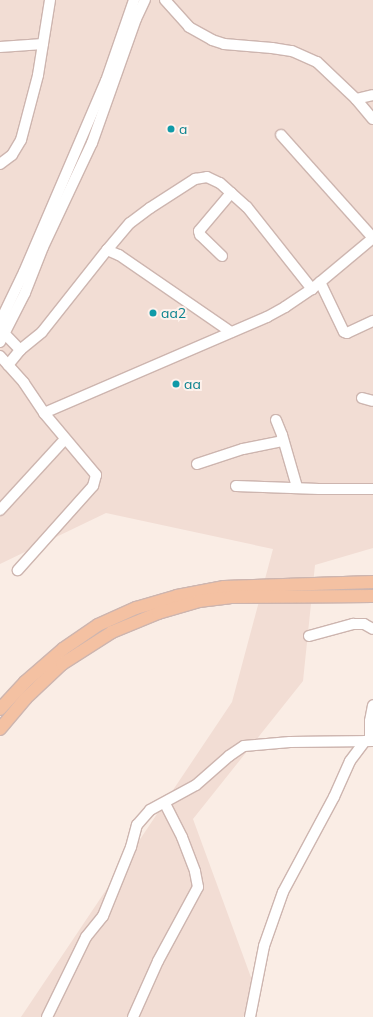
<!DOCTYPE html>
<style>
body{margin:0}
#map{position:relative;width:373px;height:1017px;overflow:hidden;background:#faede5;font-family:Mulish,sans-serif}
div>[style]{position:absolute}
.residential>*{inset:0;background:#f2ddd4}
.roads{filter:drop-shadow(1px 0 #cdb5af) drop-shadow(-1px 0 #cdb5af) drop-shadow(0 1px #cdb5af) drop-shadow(0 -1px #cdb5af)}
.minor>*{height:10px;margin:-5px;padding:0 5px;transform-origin:5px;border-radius:5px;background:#fff}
.major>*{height:12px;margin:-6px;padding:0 6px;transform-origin:6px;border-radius:6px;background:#f4c1a2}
.dots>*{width:11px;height:11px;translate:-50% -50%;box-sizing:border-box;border:2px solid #fef1eb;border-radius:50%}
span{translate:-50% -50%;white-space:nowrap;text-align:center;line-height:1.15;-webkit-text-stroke:4px #fef1eb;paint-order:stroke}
.culture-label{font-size:14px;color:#0d838f}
.left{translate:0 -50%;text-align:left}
</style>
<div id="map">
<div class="residential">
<i style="clip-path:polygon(0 0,373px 0,373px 548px,315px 565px,303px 681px,193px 819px,260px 1002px,243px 1017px,21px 1017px,232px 702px,273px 549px,106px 513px,0 564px)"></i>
</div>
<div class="roads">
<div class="minor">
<i style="left:165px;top:0;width:36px;rotate:48deg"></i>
<i style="left:189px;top:27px;width:26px;rotate:29deg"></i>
<i style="left:212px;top:40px;width:13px;rotate:18deg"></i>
<i style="left:224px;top:44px;width:48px;rotate:4.8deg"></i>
<i style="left:272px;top:48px;width:20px;rotate:9deg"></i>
<i style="left:292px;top:51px;width:27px;rotate:24deg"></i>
<i style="left:317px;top:62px;width:54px;rotate:43.5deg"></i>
<i style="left:356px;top:99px;width:26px;rotate:50deg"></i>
<i style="left:0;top:47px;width:43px;rotate:-4deg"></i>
<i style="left:356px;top:99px;width:17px;rotate:-13deg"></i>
<i style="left:281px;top:135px;width:138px;rotate:48.2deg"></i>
<i style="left:0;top:164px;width:15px;rotate:-37deg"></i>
<i style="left:12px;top:155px;width:17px;rotate:-59deg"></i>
<i style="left:21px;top:140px;width:67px;rotate:-75.3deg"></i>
<i style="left:38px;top:75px;width:76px;rotate:-80.9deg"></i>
<i style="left:107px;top:250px;width:35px;rotate:-50deg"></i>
<i style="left:130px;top:223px;width:25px;rotate:-37deg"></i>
<i style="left:150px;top:208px;width:54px;rotate:-32.8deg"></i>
<i style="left:195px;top:179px;width:12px;rotate:-9deg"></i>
<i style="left:207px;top:177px;width:14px;rotate:25deg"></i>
<i style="left:220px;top:183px;width:36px;rotate:42deg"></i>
<i style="left:247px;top:207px;width:105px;rotate:51.6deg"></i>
<i style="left:222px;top:256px;width:30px;rotate:-136deg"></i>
<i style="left:200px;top:235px;width:4px;rotate:-104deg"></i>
<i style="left:199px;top:231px;width:50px;rotate:-49.9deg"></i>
<i style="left:320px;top:282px;width:55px;rotate:64.4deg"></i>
<i style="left:344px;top:332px;width:3px;rotate:18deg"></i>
<i style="left:347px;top:333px;width:29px;rotate:-25deg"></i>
<i style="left:0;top:322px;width:55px;rotate:-64.4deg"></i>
<i style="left:24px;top:272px;width:208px;rotate:-66.8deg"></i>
<i style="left:106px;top:81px;width:86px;rotate:-70.9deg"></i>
<i style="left:1px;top:330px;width:28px;rotate:46deg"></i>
<i style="left:0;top:342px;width:55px;rotate:-63deg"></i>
<i style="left:25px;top:293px;width:49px;rotate:-68.6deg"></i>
<i style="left:43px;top:247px;width:115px;rotate:-64.8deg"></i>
<i style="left:92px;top:143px;width:132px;rotate:-70.5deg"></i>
<i style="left:136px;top:19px;width:21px;rotate:-65deg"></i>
<i style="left:0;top:356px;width:36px;rotate:48deg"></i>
<i style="left:24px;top:383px;width:36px;rotate:56deg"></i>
<i style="left:44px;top:413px;width:81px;rotate:50deg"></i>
<i style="left:96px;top:475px;width:11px;rotate:105deg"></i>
<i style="left:93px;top:486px;width:113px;rotate:131.8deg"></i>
<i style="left:8px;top:365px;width:19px;rotate:-51deg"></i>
<i style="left:20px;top:350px;width:28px;rotate:-39deg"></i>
<i style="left:42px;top:332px;width:105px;rotate:-51.6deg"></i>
<i style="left:107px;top:250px;width:13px;rotate:23deg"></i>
<i style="left:119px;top:255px;width:136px;rotate:34.5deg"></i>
<i style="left:362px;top:398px;width:11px;rotate:15deg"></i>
<i style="left:44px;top:413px;width:243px;rotate:-23.3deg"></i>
<i style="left:267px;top:317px;width:21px;rotate:-29deg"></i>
<i style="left:285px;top:307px;width:32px;rotate:-34deg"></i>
<i style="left:312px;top:289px;width:80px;rotate:-39.9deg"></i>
<i style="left:276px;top:420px;width:16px;rotate:68deg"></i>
<i style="left:282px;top:435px;width:54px;rotate:73.9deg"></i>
<i style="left:197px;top:464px;width:48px;rotate:-18.1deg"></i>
<i style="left:243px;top:449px;width:41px;rotate:-11.3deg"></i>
<i style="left:236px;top:486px;width:83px;rotate:2.1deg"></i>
<i style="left:319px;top:489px;width:54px"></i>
<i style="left:0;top:510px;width:96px;rotate:-47.5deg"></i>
<i style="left:309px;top:636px;width:46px;rotate:-15.3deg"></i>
<i style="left:353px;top:624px;width:11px"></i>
<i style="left:364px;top:624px;width:10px;rotate:29deg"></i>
<i style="left:370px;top:741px;width:20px;rotate:-90deg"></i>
<i style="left:370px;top:721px;width:16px;rotate:-79deg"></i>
<i style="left:47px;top:1017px;width:89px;rotate:-64deg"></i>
<i style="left:86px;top:937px;width:27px;rotate:-51deg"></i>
<i style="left:103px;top:916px;width:74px;rotate:-67.9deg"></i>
<i style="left:131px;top:847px;width:23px;rotate:-75deg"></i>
<i style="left:137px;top:825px;width:20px;rotate:-49deg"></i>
<i style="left:150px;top:810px;width:52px;rotate:-28.5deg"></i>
<i style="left:196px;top:785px;width:44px;rotate:-41.3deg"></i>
<i style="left:229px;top:756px;width:18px;rotate:-34deg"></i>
<i style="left:244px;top:746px;width:46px;rotate:-5deg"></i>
<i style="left:290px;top:742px;width:83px;rotate:-0.7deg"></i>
<i style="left:133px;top:1017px;width:61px;rotate:-65.9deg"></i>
<i style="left:158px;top:961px;width:84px;rotate:-61.6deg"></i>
<i style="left:198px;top:887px;width:16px;rotate:-101deg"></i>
<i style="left:195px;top:871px;width:36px;rotate:-111deg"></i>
<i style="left:182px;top:837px;width:38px;rotate:-117deg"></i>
<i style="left:250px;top:1017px;width:72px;rotate:-78.8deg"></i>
<i style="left:264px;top:946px;width:57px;rotate:-70.6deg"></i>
<i style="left:283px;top:892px;width:108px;rotate:-61.8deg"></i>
<i style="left:334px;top:797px;width:39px;rotate:-66deg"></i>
<i style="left:350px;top:761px;width:25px;rotate:-53deg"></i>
</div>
<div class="major">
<i style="left:0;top:709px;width:37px;rotate:-47deg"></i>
<i style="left:25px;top:682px;width:50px;rotate:-41deg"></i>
<i style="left:63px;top:649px;width:42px;rotate:-34.4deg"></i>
<i style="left:98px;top:625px;width:42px;rotate:-24.1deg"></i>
<i style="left:136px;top:608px;width:43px;rotate:-16.3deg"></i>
<i style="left:177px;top:596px;width:48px;rotate:-10.8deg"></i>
<i style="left:224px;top:587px;width:149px;rotate:-1.9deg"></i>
<i style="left:0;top:729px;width:40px;rotate:-50deg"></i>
<i style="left:26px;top:698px;width:50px;rotate:-43.4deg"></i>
<i style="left:62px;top:664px;width:59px;rotate:-32.6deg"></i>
<i style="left:112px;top:632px;width:50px;rotate:-22.4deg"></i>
<i style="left:158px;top:613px;width:43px;rotate:-16.3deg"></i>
<i style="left:199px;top:601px;width:31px;rotate:-7deg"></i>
<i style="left:230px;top:597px;width:143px;rotate:-0.4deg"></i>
</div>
</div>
<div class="dots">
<i style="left:171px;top:129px;background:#0f9aa8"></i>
<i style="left:153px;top:313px;background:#0f9aa8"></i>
<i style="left:176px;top:384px;background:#0f9aa8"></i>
</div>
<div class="culture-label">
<span class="left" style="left:179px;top:129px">a</span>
<span class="left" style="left:161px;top:313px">aa2</span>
<span class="left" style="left:184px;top:384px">aa</span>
</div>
</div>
